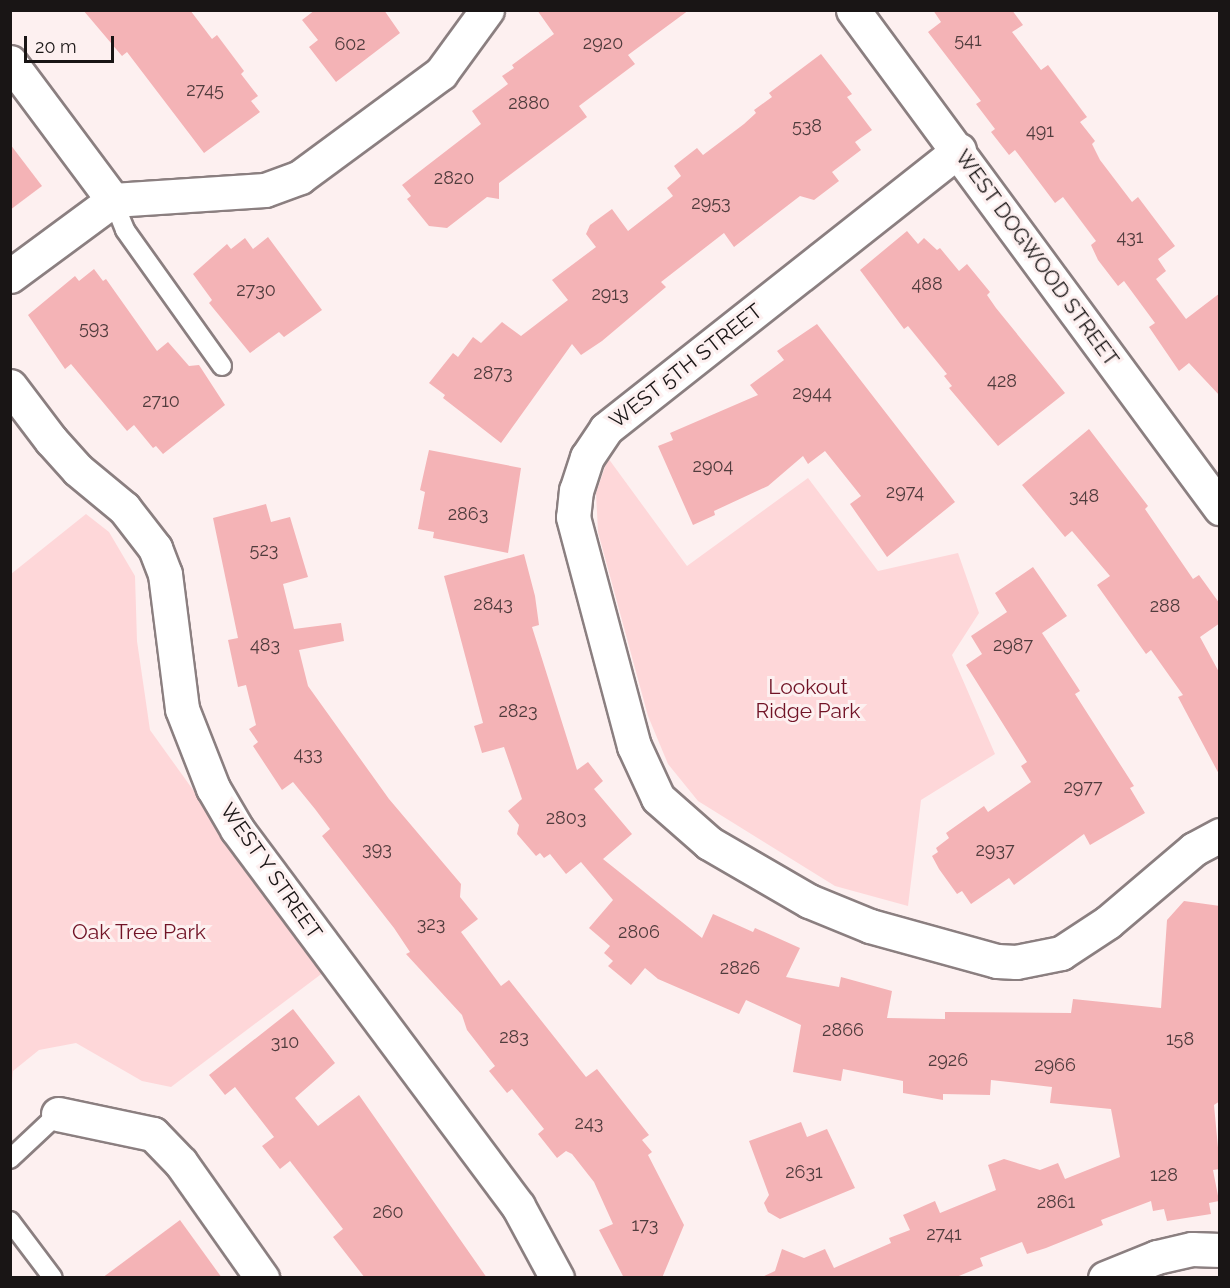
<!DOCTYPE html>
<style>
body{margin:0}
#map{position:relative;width:1230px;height:1288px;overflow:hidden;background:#fdf0f0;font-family:Raleway,sans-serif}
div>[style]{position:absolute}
.green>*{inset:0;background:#fed7d9}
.building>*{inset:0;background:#f4b3b6}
.roads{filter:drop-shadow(2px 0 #8b7f80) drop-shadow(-2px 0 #8b7f80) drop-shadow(0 2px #8b7f80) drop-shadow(0 -2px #8b7f80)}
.service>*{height:18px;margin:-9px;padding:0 9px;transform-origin:9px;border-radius:9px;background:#fff}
.minor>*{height:33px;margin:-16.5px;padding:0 16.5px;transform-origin:16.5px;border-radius:16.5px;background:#fff}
span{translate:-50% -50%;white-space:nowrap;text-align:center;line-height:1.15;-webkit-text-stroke:6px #fdf0f0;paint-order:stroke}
.number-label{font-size:18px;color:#503c3d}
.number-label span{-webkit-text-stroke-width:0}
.street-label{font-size:21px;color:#191515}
.park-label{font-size:21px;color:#711326}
.frame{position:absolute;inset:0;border:12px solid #191515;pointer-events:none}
.scale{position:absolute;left:24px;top:36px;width:90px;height:27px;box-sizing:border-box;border:3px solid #191515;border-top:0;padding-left:8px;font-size:18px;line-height:21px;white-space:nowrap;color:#191515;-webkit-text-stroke:4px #fdf0f0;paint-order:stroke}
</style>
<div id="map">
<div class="green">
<i style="clip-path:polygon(608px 458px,687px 566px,808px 478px,878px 571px,958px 553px,979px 613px,952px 655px,995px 754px,921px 800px,908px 906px,835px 886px,698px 801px,668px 764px,648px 716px,598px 532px,596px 493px)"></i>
<i style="clip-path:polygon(86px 514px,109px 532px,135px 576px,137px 641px,150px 730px,324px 972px,171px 1087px,142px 1081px,76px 1043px,39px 1050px,13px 1071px,11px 1095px,11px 574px)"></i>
</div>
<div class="building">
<i style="clip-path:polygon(83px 10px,190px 10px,212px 39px,217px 35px,244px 71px,241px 74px,258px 96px,251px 101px,260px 112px,204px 153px,127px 52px,122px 56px)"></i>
<i style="clip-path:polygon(315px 10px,384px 10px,400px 33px,336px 82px,309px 47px,318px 40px,302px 20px)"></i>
<i style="clip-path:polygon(537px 10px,689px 10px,628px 55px,635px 64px,579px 106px,587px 117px,499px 183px,499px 199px,487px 197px,447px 228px,429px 226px,407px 199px,411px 196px,402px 185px,481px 124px,472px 111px,508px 84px,502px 76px,514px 68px,512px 65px,554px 34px)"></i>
<i style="clip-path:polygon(933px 10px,1012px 10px,1023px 25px,1012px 32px,1041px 70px,1048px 65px,1087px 117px,1080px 122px,1095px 141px,1092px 144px,1100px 160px,1132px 202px,1138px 197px,1175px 246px,1158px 259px,1166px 271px,1156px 279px,1186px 319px,1220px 293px,1220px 396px,1189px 363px,1179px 371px,1149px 327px,1155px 323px,1124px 281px,1118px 286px,1098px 260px,1091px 245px,1096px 241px,1063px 197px,1055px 203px,1015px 150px,1009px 155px,991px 132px,995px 129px,976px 104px,981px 101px,928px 32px,941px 22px)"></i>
<i style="clip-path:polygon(821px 54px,852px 94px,847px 97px,872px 130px,855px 142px,861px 150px,832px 172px,839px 181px,814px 200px,800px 196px,734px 247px,724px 233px,661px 282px,666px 287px,602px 341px,581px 355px,572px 344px,501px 443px,443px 398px,445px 395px,429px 383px,453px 353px,458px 357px,473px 337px,481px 343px,502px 322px,521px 336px,568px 300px,552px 280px,596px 247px,586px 234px,590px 225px,612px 209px,628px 231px,673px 196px,667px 188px,681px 176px,674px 166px,697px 148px,703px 155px,744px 124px,756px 113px,754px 110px,772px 97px,769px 93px)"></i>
<i style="clip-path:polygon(10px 144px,42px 186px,10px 210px)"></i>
<i style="clip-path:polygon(907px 231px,918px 244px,924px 238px,937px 250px,940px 248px,959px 271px,967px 264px,990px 292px,987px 295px,996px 308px,1065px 393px,998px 446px,949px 388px,952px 386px,944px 376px,947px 374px,908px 326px,904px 329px,860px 270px)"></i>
<i style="clip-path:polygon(268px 237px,322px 310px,284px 337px,279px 332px,250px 353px,209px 303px,212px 300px,193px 274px,227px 244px,231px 249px,245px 238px,253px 249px)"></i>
<i style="clip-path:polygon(94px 269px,103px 281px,106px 279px,157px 351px,168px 342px,189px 366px,199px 365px,225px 405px,163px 454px,156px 446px,153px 448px,134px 425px,127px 431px,71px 364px,65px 369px,28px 315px,75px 276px,79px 281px)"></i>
<i style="clip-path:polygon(817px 324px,955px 502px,887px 557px,850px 504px,861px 496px,825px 451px,808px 464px,803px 456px,768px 486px,714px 511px,715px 515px,693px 525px,658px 446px,673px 440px,670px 433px,758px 395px,750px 385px,784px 360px,777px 351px)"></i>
<i style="clip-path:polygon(1089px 429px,1148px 506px,1145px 509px,1193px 579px,1199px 575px,1220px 604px,1220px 623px,1200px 637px,1220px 674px,1220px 776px,1178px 697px,1183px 695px,1151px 650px,1146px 654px,1097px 585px,1110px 576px,1072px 531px,1065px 537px,1022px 485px)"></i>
<i style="clip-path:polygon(429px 450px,521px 468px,508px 553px,433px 538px,434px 532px,418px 529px,425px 492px,420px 490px)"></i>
<i style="clip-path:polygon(266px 504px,271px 522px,290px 517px,308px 577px,283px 584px,294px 629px,341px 623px,344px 641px,299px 650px,308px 686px,389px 799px,461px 884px,460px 897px,478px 919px,461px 932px,501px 986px,509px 980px,586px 1077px,597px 1069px,649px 1135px,642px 1140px,652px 1152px,648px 1155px,684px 1225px,662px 1278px,624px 1278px,599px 1230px,613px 1224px,594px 1182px,572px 1154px,566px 1151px,557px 1158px,538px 1134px,544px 1129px,512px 1089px,507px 1093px,489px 1071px,495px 1066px,467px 1030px,462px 1015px,406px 954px,410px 952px,394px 928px,322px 836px,330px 829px,315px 809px,293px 782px,282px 790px,253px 746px,258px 742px,249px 729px,256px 725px,246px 685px,238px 687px,228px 640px,238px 638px,213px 518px)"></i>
<i style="clip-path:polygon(524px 554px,535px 596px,539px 625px,532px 627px,577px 770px,588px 762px,603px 781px,594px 789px,632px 834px,603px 859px,702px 938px,713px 914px,753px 932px,755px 928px,800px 948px,786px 977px,839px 987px,841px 977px,892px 991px,887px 1018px,945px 1019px,945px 1012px,1071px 1013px,1073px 999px,1161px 1008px,1167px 920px,1184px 901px,1220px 906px,1220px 1101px,1214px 1105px,1220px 1169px,1213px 1170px,1219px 1201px,1209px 1203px,1211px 1214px,1167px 1221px,1164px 1209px,1153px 1211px,1151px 1201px,1101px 1220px,1103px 1225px,1046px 1248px,1027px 1254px,1022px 1242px,980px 1258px,983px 1266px,954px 1278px,760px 1278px,775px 1271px,782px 1249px,804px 1258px,825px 1249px,834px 1268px,891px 1243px,889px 1238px,910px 1230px,903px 1215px,935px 1201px,940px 1213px,996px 1190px,988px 1165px,1004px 1159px,1040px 1170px,1058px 1163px,1065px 1179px,1120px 1157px,1111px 1109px,1050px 1103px,1052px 1087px,991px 1080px,990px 1095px,943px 1094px,943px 1100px,903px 1093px,903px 1081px,843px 1069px,841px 1081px,793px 1072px,801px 1025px,746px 1000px,739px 1014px,658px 979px,645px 968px,631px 985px,608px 966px,613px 961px,604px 953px,610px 946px,589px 928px,613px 900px,581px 862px,566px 874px,550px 854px,544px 858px,540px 853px,536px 856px,517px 834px,519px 825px,508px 811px,522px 799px,504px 747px,482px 753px,474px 726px,483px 723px,444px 576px)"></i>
<i style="clip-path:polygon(1033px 567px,1067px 616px,1042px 633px,1080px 691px,1075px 694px,1134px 786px,1130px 788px,1145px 813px,1090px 845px,1084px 834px,1014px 885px,1009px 878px,971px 904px,962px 891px,957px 894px,939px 869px,932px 856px,938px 852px,936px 848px,949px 838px,946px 833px,984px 806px,988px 812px,1031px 782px,1021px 766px,1027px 762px,966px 665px,982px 654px,971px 636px,1007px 612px,995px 593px)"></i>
<i style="clip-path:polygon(293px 1009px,335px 1063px,295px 1098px,318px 1126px,359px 1095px,487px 1278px,365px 1278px,333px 1237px,343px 1229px,290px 1161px,280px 1169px,262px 1146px,274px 1137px,235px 1087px,225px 1095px,209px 1075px)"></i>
<i style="clip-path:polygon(801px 1122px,807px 1137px,827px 1129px,855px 1188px,780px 1219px,768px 1212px,764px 1203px,769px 1195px,749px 1141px)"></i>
<i style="clip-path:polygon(180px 1220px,222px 1278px,102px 1278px)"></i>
</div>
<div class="roads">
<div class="service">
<i style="left:113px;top:200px;width:32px;rotate:68deg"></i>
<i style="left:125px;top:230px;width:167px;rotate:54.5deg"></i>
<i style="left:10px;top:1159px;width:66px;rotate:-43.2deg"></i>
<i style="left:10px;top:1221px;width:71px;rotate:53deg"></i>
</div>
<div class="minor">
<i style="left:853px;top:10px;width:619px;rotate:53.61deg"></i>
<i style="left:10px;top:62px;width:172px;rotate:53.3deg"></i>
<i style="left:959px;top:150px;width:450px;rotate:141.7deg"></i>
<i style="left:606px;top:429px;width:34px;rotate:124deg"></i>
<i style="left:587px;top:457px;width:35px;rotate:108deg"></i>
<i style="left:576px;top:490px;width:27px;rotate:96deg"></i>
<i style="left:573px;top:517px;width:237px;rotate:75.1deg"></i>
<i style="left:634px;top:746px;width:57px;rotate:65.2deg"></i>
<i style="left:658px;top:798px;width:68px;rotate:41.4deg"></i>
<i style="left:709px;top:843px;width:116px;rotate:30.1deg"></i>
<i style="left:809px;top:901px;width:66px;rotate:22.3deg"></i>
<i style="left:870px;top:926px;width:132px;rotate:15.4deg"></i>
<i style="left:997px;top:961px;width:19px;rotate:3deg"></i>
<i style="left:1016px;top:962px;width:46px;rotate:-11.3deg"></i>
<i style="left:1061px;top:953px;width:56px;rotate:-33.4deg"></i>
<i style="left:1108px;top:922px;width:113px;rotate:-40.3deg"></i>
<i style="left:1194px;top:849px;width:30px;rotate:-28deg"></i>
<i style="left:10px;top:276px;width:128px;rotate:-36.4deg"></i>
<i style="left:113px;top:200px;width:152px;rotate:-3.8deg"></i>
<i style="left:265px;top:190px;width:37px;rotate:-20deg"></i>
<i style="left:300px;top:177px;width:175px;rotate:-36.4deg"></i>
<i style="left:441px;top:73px;width:78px;rotate:-53.9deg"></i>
<i style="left:10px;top:386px;width:68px;rotate:52.8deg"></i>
<i style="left:51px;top:440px;width:40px;rotate:48deg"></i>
<i style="left:78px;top:470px;width:60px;rotate:39.6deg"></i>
<i style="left:124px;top:508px;width:51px;rotate:52.2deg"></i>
<i style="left:155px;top:548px;width:28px;rotate:69deg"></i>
<i style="left:165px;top:574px;width:136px;rotate:82.8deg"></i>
<i style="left:182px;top:709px;width:85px;rotate:68.6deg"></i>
<i style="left:213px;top:788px;width:48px;rotate:59.7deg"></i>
<i style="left:237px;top:829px;width:470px;rotate:53.3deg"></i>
<i style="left:518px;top:1206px;width:82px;rotate:61.6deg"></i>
<i style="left:58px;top:1114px;width:97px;rotate:11.9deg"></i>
<i style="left:153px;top:1134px;width:40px;rotate:46deg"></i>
<i style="left:181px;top:1163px;width:141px;rotate:54.8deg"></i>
<i style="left:1105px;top:1278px;width:56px;rotate:-22deg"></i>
<i style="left:1157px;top:1257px;width:36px;rotate:-13deg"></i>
<i style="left:1192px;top:1249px;width:28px;rotate:2deg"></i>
</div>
</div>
<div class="number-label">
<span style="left:968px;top:40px">541</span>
<span style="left:603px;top:43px">2920</span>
<span style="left:350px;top:44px">602</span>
<span style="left:205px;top:90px">2745</span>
<span style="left:529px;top:103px">2880</span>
<span style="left:807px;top:126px">538</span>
<span style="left:1040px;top:131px">491</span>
<span style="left:454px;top:178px">2820</span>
<span style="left:711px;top:203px">2953</span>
<span style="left:1130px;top:237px">431</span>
<span style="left:927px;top:284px">488</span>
<span style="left:256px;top:290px">2730</span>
<span style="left:610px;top:294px">2913</span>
<span style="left:94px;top:328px">593</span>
<span style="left:493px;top:373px">2873</span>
<span style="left:1002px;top:381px">428</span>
<span style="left:812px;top:393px">2944</span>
<span style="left:161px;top:401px">2710</span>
<span style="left:713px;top:466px">2904</span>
<span style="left:905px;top:492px">2974</span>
<span style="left:1084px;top:496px">348</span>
<span style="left:468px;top:514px">2863</span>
<span style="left:264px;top:550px">523</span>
<span style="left:493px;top:604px">2843</span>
<span style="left:1165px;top:606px">288</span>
<span style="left:265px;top:645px">483</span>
<span style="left:1013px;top:645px">2987</span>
<span style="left:518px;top:711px">2823</span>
<span style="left:308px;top:754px">433</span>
<span style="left:1083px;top:787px">2977</span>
<span style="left:566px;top:818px">2803</span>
<span style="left:377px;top:849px">393</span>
<span style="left:995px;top:850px">2937</span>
<span style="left:431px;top:924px">323</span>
<span style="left:639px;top:932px">2806</span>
<span style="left:740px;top:968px">2826</span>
<span style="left:843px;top:1030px">2866</span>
<span style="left:514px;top:1037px">283</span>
<span style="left:1180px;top:1039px">158</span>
<span style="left:285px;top:1042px">310</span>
<span style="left:948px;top:1060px">2926</span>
<span style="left:1055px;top:1065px">2966</span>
<span style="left:589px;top:1123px">243</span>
<span style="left:804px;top:1172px">2631</span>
<span style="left:1164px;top:1175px">128</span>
<span style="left:1056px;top:1202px">2861</span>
<span style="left:388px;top:1212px">260</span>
<span style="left:645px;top:1225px">173</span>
<span style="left:944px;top:1234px">2741</span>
</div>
<div class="street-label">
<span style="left:1037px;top:258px;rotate:54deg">WEST DOGWOOD STREET</span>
<span style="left:686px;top:366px;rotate:-38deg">WEST 5TH STREET</span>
<span style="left:271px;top:871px;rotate:55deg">WEST Y STREET</span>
</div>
<div class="park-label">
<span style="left:808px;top:699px">Lookout<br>Ridge Park</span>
<span style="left:139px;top:932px">Oak Tree Park</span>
</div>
<div class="frame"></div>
<div class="scale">20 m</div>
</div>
